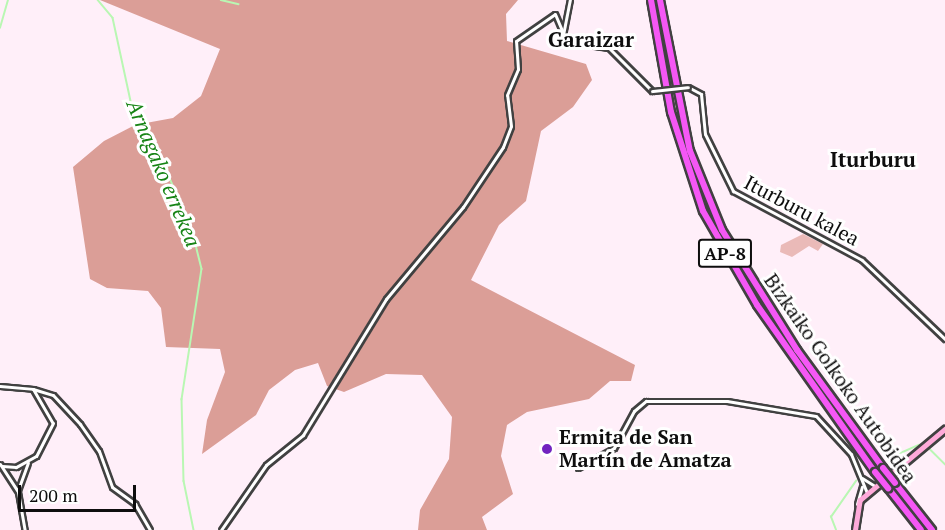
<!DOCTYPE html>
<meta charset="utf-8">
<style>
body{margin:0}
#map{position:relative;width:945px;height:530px;overflow:hidden;background:#ffeff9;font-family:"PT Serif",serif}
div>[style]{position:absolute}
.green>*{inset:0;background:#eabab8}
.forest>*{inset:0;background:#db9e97}
.stream>*{height:1.5px;margin:-0.75px;padding:0 0.75px;transform-origin:0.75px;border-radius:0.75px;background:#b9f7b3}
.roads{filter:drop-shadow(2px 0 #414141) drop-shadow(-2px 0 #414141) drop-shadow(0 2px #414141) drop-shadow(0 -2px #414141)}
.street>*{height:3px;margin:-1.5px;padding:0 1.5px;transform-origin:1.5px;border-radius:1.5px;background:#fff}
.secondary>*{height:4.5px;margin:-2.25px;padding:0 2.25px;transform-origin:2.25px;border-radius:2.25px;background:#ffaada}
.highway>*{height:6px;margin:-3px;padding:0 3px;transform-origin:3px;border-radius:3px;background:#f557f5}
.bridges{filter:drop-shadow(2px 0 #414141) drop-shadow(-2px 0 #414141) drop-shadow(0 2px #414141) drop-shadow(0 -2px #414141)}
.street-bridge>*{height:3px;margin:-1.5px;padding:0 1.5px;transform-origin:1.5px;border-radius:1.5px;background:#fff}
.highway-bridge>*{height:6px;margin:-3px;padding:0 3px;transform-origin:3px;border-radius:3px;background:#f557f5}
.dots>*{width:16px;height:16px;translate:-50% -50%;box-sizing:border-box;border:3px solid #fff;border-radius:50%}
span{translate:-50% -50%;white-space:nowrap;text-align:center;line-height:1.15;-webkit-text-stroke:6px #fff;paint-order:stroke}
.shield-label span{padding:2px 4px;background:#fff;border:2px solid;border-radius:4px;-webkit-text-stroke-width:0}
.shield-label{font-size:18px;color:#0e0e0e;font-weight:700}
.street-label{font-size:20px;color:#0e0e0e}
.poi-label{font-size:20px;color:#0e0e0e;font-weight:700}
.left{translate:0 -50%;text-align:left}
.neighbourhood-label{font-size:21px;color:#0e0e0e;font-weight:700}
.water-label{font-size:21px;color:#178415;font-style:italic}
.scale{position:absolute;left:18px;top:485px;width:118px;height:27px;box-sizing:border-box;border:3px solid #0e0e0e;border-top:0;padding-left:8px;font-size:18px;line-height:21px;white-space:nowrap;color:#0e0e0e;-webkit-text-stroke:4px #fff;paint-order:stroke}
</style>
<div id="map">
<div class="green">
<i style="clip-path:polygon(803px 234px,823px 244px,818px 251px,809px 246px,792px 257px,780px 252px,781px 245px)"></i>
</div>
<div class="forest">
<i style="clip-path:polygon(100px 0,518px 0,506px 14px,507px 41px,586px 64px,592px 80px,573px 107px,541px 131px,526px 201px,499px 225px,471px 280px,635px 365px,631px 381px,610px 381px,589px 399px,527px 412px,507px 425px,501px 456px,513px 494px,482px 517px,487px 530px,418px 530px,420px 510px,449px 459px,452px 417px,422px 375px,386px 374px,344px 392px,327px 386px,318px 363px,295px 370px,269px 390px,256px 415px,202px 454px,207px 420px,225px 372px,220px 349px,166px 347px,161px 308px,148px 291px,107px 288px,90px 279px,73px 167px,104px 141px,135px 125px,173px 118px,201px 96px,220px 49px)"></i>
</div>
<div class="stream">
<i style="left:98px;top:0;width:23px;rotate:50deg"></i>
<i style="left:113px;top:18px;width:90px;rotate:77.8deg"></i>
<i style="left:132px;top:106px;width:29px;rotate:55deg"></i>
<i style="left:149px;top:130px;width:108px;rotate:66.5deg"></i>
<i style="left:192px;top:229px;width:41px;rotate:76deg"></i>
<i style="left:202px;top:269px;width:132px;rotate:98.7deg"></i>
<i style="left:182px;top:399px;width:82px;rotate:88.6deg"></i>
<i style="left:184px;top:481px;width:50px;rotate:78.5deg"></i>
<i style="left:221px;top:0;width:18px;rotate:13deg"></i>
<i style="left:0;top:28px;width:29px;rotate:-74deg"></i>
<i style="left:929px;top:448px;width:23px;rotate:45deg"></i>
<i style="left:887px;top:459px;width:35px;rotate:-24deg"></i>
<i style="left:836px;top:530px;width:14px;rotate:-111deg"></i>
<i style="left:831px;top:517px;width:44px;rotate:-55.2deg"></i>
</div>
<div class="roads">
<div class="street">
<i style="left:563px;top:35px;width:36px;rotate:-79deg"></i>
<i style="left:688px;top:87px;width:15px;rotate:28deg"></i>
<i style="left:701px;top:94px;width:40px;rotate:84.3deg"></i>
<i style="left:705px;top:134px;width:64px;rotate:63.8deg"></i>
<i style="left:733px;top:191px;width:146px;rotate:28.1deg"></i>
<i style="left:862px;top:260px;width:115px;rotate:43.6deg"></i>
<i style="left:0;top:386px;width:33px;rotate:5deg"></i>
<i style="left:33px;top:389px;width:39px;rotate:60deg"></i>
<i style="left:53px;top:423px;width:37px;rotate:117deg"></i>
<i style="left:36px;top:456px;width:23px;rotate:151deg"></i>
<i style="left:16px;top:467px;width:14px;rotate:-176deg"></i>
<i style="left:33px;top:389px;width:21px;rotate:17deg"></i>
<i style="left:53px;top:395px;width:40px;rotate:47deg"></i>
<i style="left:80px;top:424px;width:33px;rotate:55deg"></i>
<i style="left:99px;top:451px;width:38px;rotate:70deg"></i>
<i style="left:112px;top:487px;width:29px;rotate:36deg"></i>
<i style="left:135px;top:504px;width:30px;rotate:60deg"></i>
<i style="left:0;top:464px;width:33px;rotate:57deg"></i>
<i style="left:18px;top:492px;width:39px;rotate:80deg"></i>
<i style="left:578px;top:468px;width:41px;rotate:-29.1deg"></i>
<i style="left:614px;top:448px;width:42px;rotate:-61.6deg"></i>
<i style="left:634px;top:411px;width:16px;rotate:-40deg"></i>
<i style="left:646px;top:401px;width:81px"></i>
<i style="left:727px;top:401px;width:90px;rotate:9.6deg"></i>
<i style="left:816px;top:416px;width:52px;rotate:47.4deg"></i>
<i style="left:851px;top:454px;width:42px;rotate:67.7deg"></i>
<i style="left:862px;top:478px;width:15px;rotate:32deg"></i>
<i style="left:18px;top:490px;width:29px;rotate:-70deg"></i>
<i style="left:857px;top:504px;width:18px;rotate:-74deg"></i>
<i style="left:221px;top:530px;width:79px;rotate:-55.3deg"></i>
<i style="left:266px;top:465px;width:48px;rotate:-39deg"></i>
<i style="left:303px;top:435px;width:159px;rotate:-58.6deg"></i>
<i style="left:386px;top:299px;width:120px;rotate:-50.1deg"></i>
<i style="left:463px;top:207px;width:72px;rotate:-56.3deg"></i>
<i style="left:503px;top:147px;width:22px;rotate:-69deg"></i>
<i style="left:511px;top:126px;width:31px;rotate:-97deg"></i>
<i style="left:507px;top:95px;width:28px;rotate:-67deg"></i>
<i style="left:518px;top:69px;width:28px;rotate:-94deg"></i>
<i style="left:516px;top:41px;width:47px;rotate:-34.7deg"></i>
<i style="left:555px;top:14px;width:30px;rotate:67deg"></i>
<i style="left:567px;top:42px;width:42px;rotate:8.1deg"></i>
<i style="left:609px;top:48px;width:61px;rotate:45deg"></i>
</div>
<div class="secondary">
<i style="left:855px;top:530px;width:30px;rotate:-81deg"></i>
<i style="left:860px;top:500px;width:111px;rotate:-39.9deg"></i>
</div>
<div class="highway">
<i style="left:651px;top:0;width:114px;rotate:79.9deg"></i>
<i style="left:671px;top:112px;width:104px;rotate:72.1deg"></i>
<i style="left:703px;top:211px;width:108px;rotate:60.1deg"></i>
<i style="left:757px;top:305px;width:204px;rotate:54.8deg"></i>
<i style="left:660px;top:0;width:154px;rotate:78.8deg"></i>
<i style="left:690px;top:151px;width:85px;rotate:67.9deg"></i>
<i style="left:722px;top:230px;width:142px;rotate:58deg"></i>
<i style="left:797px;top:350px;width:146px;rotate:53.9deg"></i>
<i style="left:895px;top:483px;width:60px;rotate:51.8deg"></i>
<i style="left:888px;top:488px;width:53px;rotate:51.8deg"></i>
</div>
</div>
<div class="bridges">
<div class="street-bridge">
<i style="left:652px;top:91px;width:36px;rotate:-6deg"></i>
</div>
<div class="highway-bridge">
<i style="left:883px;top:468px;width:19px;rotate:51deg"></i>
<i style="left:875px;top:472px;width:21px;rotate:51deg"></i>
</div>
</div>
<div class="dots">
<i style="left:547px;top:449px;background:#7224c0"></i>
</div>
<div class="shield-label">
<span style="left:725px;top:253px">AP-8</span>
</div>
<div class="street-label">
<span style="left:802px;top:210px;rotate:28deg">Iturburu kalea</span>
<span style="left:841px;top:378px;rotate:55deg">Bizkaiko Golkoko Autobidea</span>
</div>
<div class="poi-label">
<span class="left" style="left:559px;top:448px">Ermita de San<br>Martín de Amatza</span>
</div>
<div class="neighbourhood-label">
<span style="left:591px;top:39px">Garaizar</span>
<span style="left:873px;top:159px">Iturburu</span>
</div>
<div class="water-label">
<span style="left:164px;top:173px;rotate:67deg">Arnagako errekea</span>
</div>
<div class="scale">200 m</div>
</div>
